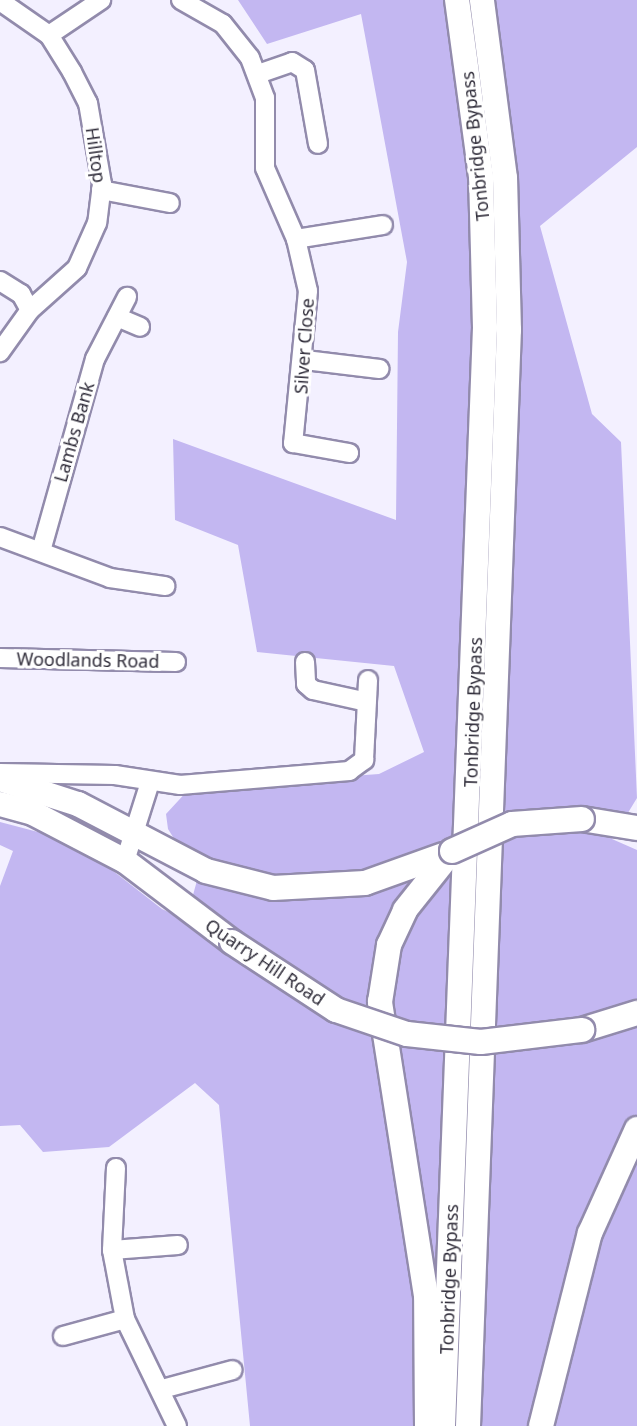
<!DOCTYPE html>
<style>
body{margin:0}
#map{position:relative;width:637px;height:1426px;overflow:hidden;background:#f3f0ff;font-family:"Noto Sans",sans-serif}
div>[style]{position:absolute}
.green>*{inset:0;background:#c3b7f1}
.roads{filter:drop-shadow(2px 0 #928bac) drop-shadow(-2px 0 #928bac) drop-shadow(0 2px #928bac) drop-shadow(0 -2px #928bac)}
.minor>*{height:18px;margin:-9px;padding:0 9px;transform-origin:9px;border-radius:9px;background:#fff}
.highway>*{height:24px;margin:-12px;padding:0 12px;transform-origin:12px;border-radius:12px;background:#fff}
.bridges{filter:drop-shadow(2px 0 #928bac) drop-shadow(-2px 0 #928bac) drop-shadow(0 2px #928bac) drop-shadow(0 -2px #928bac)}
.highway-bridge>*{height:24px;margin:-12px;padding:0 12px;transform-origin:12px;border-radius:12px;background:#fff}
span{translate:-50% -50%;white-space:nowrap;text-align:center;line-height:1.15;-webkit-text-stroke:6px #fff;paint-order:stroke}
.street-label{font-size:18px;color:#2f2c39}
</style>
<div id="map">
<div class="green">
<i style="clip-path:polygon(238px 0,637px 0,637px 147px,540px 226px,592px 414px,621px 442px,637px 798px,612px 839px,637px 850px,637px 1426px,250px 1426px,219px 1105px,195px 1083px,109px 1147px,43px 1152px,20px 1125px,0 1126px,0 886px,13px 851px,0 845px,0 822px,76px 842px,162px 909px,186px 920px,198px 877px,168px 829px,166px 814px,190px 788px,379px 774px,424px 752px,394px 666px,257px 652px,238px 545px,175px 520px,173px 439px,396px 520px,398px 332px,407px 262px,361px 14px,267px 44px)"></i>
</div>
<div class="roads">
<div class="minor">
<i style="left:181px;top:0;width:48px;rotate:29.7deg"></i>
<i style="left:223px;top:24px;width:43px;rotate:51.5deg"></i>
<i style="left:250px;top:58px;width:43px;rotate:69.4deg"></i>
<i style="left:265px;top:98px;width:70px;rotate:90deg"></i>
<i style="left:265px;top:168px;width:77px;rotate:66.4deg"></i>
<i style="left:296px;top:239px;width:53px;rotate:77deg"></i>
<i style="left:308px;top:291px;width:153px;rotate:95.6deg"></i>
<i style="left:293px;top:443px;width:57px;rotate:10.1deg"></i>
<i style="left:0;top:1px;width:60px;rotate:34.8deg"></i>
<i style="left:49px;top:35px;width:44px;rotate:58.1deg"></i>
<i style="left:72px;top:72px;width:35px;rotate:63deg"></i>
<i style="left:88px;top:103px;width:82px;rotate:80.2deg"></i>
<i style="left:102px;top:184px;width:39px;rotate:97deg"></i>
<i style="left:97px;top:223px;width:49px;rotate:114deg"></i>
<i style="left:77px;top:268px;width:63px;rotate:138.2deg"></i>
<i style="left:30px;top:310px;width:52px;rotate:125.5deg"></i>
<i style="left:49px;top:35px;width:63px;rotate:-33.9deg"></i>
<i style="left:258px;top:74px;width:36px;rotate:-19deg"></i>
<i style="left:292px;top:62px;width:15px;rotate:32deg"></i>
<i style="left:305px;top:70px;width:75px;rotate:80deg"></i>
<i style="left:101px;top:190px;width:70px;rotate:10.7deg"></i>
<i style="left:296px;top:239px;width:88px;rotate:-9.1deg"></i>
<i style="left:0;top:281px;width:25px;rotate:32deg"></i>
<i style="left:21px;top:294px;width:18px;rotate:61deg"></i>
<i style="left:117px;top:317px;width:25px;rotate:23deg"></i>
<i style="left:305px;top:360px;width:75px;rotate:6.9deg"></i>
<i style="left:0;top:537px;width:117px;rotate:20.4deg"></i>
<i style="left:110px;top:578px;width:56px;rotate:8.3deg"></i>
<i style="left:41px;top:551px;width:199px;rotate:-74.3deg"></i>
<i style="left:95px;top:359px;width:70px;rotate:-62.7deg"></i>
<i style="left:0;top:658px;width:176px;rotate:1.3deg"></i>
<i style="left:305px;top:662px;width:22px;rotate:87deg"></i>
<i style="left:306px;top:684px;width:9px;rotate:41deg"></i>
<i style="left:313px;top:690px;width:55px;rotate:12.5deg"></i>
<i style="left:0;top:773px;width:115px;rotate:1deg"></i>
<i style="left:115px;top:775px;width:66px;rotate:8.7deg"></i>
<i style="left:180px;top:785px;width:170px;rotate:-4.7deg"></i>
<i style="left:349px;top:771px;width:19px;rotate:-36deg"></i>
<i style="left:364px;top:760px;width:80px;rotate:-87.1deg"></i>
<i style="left:125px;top:861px;width:83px;rotate:-72.4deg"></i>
<i style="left:116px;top:1168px;width:82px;rotate:92.8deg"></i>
<i style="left:112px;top:1250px;width:70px;rotate:79.3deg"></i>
<i style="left:125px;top:1319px;width:119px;rotate:64.1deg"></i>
<i style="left:112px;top:1250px;width:66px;rotate:-4.3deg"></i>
<i style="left:63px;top:1336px;width:64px;rotate:-15.3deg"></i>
<i style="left:162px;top:1389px;width:73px;rotate:-15deg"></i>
</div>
<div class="highway">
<i style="left:0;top:779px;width:82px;rotate:17.8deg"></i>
<i style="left:78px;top:804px;width:144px;rotate:27.6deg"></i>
<i style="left:206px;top:871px;width:69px;rotate:14.2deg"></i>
<i style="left:273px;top:888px;width:92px;rotate:-3.1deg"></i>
<i style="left:365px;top:883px;width:83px;rotate:-19.7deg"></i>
<i style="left:0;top:804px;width:34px;rotate:15deg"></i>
<i style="left:33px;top:813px;width:104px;rotate:27.6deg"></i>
<i style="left:125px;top:861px;width:134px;rotate:37.1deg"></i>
<i style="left:582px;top:819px;width:56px;rotate:9.3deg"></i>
<i style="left:582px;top:1030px;width:58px;rotate:-17.2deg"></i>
<i style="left:427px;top:1426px;width:130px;rotate:-90.4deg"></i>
<i style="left:426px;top:1296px;width:298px;rotate:-98.9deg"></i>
<i style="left:380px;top:1002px;width:58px;rotate:-81deg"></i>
<i style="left:389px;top:945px;width:38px;rotate:-65deg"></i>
<i style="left:405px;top:910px;width:75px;rotate:-51.5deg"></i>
<i style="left:443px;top:1426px;width:1099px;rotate:-87.81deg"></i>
<i style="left:485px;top:328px;width:151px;rotate:-91.5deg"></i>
<i style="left:481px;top:177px;width:179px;rotate:-97.7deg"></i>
<i style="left:468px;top:1426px;width:1097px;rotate:-87.86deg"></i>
<i style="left:509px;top:330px;width:152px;rotate:-91.5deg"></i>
<i style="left:505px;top:178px;width:179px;rotate:-97.4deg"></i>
<i style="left:541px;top:1426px;width:199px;rotate:-75.8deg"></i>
<i style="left:590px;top:1233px;width:114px;rotate:-65.7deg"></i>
</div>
</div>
<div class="bridges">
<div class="highway-bridge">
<i style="left:452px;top:851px;width:66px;rotate:-24.2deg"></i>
<i style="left:512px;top:824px;width:70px;rotate:-4.1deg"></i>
<i style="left:232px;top:942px;width:124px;rotate:33.2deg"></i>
<i style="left:336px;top:1010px;width:75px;rotate:18.7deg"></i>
<i style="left:407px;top:1034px;width:74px;rotate:6.2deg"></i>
<i style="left:481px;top:1042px;width:102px;rotate:-6.8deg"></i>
</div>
</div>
<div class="street-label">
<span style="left:475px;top:146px;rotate:-96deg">Tonbridge Bypass</span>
<span style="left:96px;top:155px;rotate:82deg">Hilltop</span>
<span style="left:304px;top:346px;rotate:-86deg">Silver Close</span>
<span style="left:74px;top:432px;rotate:-74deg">Lambs Bank</span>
<span style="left:88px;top:660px;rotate:1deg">Woodlands Road</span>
<span style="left:473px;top:712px;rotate:-88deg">Tonbridge Bypass</span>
<span style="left:265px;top:962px;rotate:34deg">Quarry Hill Road</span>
<span style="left:449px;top:1279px;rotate:-88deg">Tonbridge Bypass</span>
</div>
</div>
